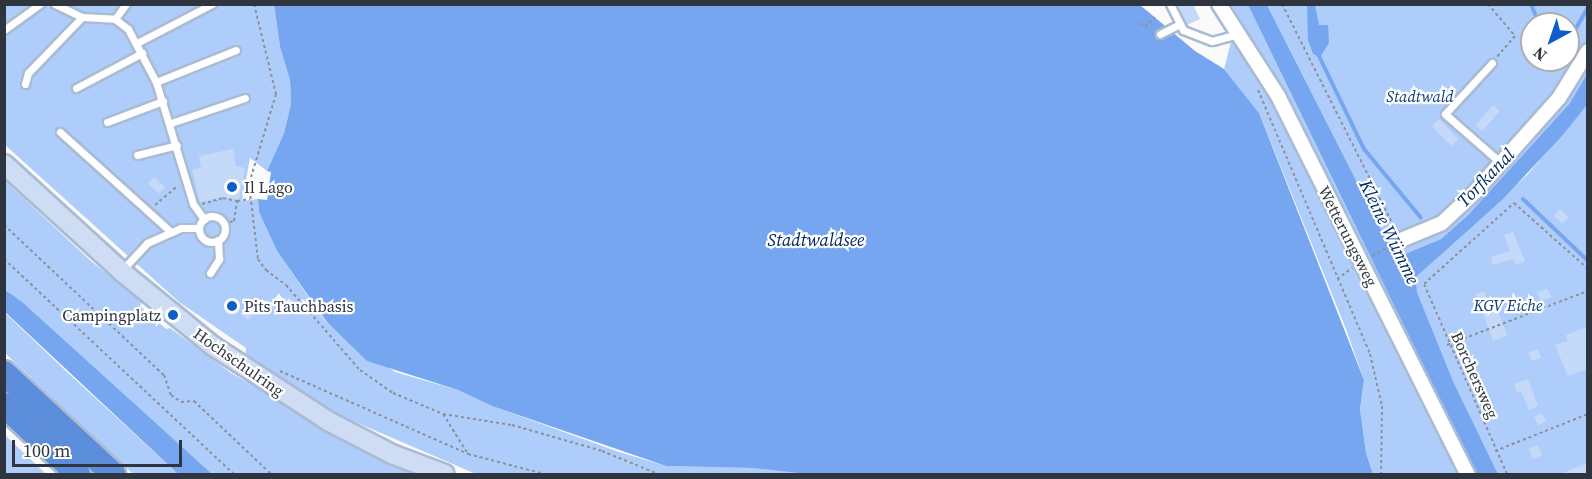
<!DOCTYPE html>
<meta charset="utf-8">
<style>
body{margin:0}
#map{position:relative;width:1592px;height:479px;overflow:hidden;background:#fafafa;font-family:"Source Serif 4",serif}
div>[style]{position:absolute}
.green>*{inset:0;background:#aecdfb}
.water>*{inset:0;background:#76a6f0}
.stream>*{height:4px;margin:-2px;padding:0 2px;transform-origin:2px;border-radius:2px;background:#76a6f0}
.building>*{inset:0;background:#c5d9f8;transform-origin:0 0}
.path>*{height:2px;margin-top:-1px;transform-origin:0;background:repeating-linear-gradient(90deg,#8e9197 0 3px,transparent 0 6px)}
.roads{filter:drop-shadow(2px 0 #aabbd4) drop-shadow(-2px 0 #aabbd4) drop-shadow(0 2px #aabbd4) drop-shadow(0 -2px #aabbd4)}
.lane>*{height:7px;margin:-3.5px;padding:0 3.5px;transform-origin:3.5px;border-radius:3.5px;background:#fff}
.lane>.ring{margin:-3.5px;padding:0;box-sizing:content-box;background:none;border:7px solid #fff;border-radius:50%}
.street>*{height:14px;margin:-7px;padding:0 7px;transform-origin:7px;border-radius:7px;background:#fff}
.secondary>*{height:18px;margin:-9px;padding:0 9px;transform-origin:9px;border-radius:9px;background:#ceddf4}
.highway>*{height:24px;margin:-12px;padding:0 12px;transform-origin:12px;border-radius:12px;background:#5b8ddb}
.dots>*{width:16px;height:16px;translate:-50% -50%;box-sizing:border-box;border:3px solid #fff;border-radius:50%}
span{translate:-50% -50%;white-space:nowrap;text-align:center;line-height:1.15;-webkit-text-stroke:4.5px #fff;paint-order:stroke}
.park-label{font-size:16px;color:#0f3b7b;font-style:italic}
.poi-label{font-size:16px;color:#2f353f}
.left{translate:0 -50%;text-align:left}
.right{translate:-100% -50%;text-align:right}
.street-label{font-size:16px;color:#2f353f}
.water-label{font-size:18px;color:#002968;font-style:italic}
.frame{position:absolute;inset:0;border:6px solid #2f353f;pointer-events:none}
.north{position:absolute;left:1520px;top:12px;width:60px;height:60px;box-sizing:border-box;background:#fff;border:2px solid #acaeb2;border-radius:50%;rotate:220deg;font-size:16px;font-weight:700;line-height:24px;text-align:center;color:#2f353f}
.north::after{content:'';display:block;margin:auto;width:21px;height:27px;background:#0f5dc7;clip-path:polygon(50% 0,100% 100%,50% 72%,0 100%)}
.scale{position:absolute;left:12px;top:440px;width:170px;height:27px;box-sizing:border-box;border:3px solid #2f353f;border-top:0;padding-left:8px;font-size:18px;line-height:21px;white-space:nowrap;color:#2f353f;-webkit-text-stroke:4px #fff;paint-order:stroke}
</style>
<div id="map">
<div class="green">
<i style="clip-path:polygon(4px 5px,274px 5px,280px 47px,290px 80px,291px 104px,284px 133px,267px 171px,250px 158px,242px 201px,258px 199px,259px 212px,277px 251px,325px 321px,395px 372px,458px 390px,492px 406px,619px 452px,666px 466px,753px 468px,806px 474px,476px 474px,339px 415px,275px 379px,245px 360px,246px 348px,179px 302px,5px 145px)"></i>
<i style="clip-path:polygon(1224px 5px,1248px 5px,1476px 474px,1373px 474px,1366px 453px,1360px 409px,1364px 380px,1346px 329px,1259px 113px,1224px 69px,1231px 42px,1245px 34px)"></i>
<i style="clip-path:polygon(evenodd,1267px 5px,1587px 5px,1587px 74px,1569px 104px,1468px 215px,1441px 239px,1400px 256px,1393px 253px,1267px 5px,1532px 24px,1568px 24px,1568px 60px,1532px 60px,1532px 24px)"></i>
<i style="clip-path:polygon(1587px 105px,1587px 474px,1498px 474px,1453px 381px,1417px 292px,1416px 277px,1527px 175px)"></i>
<i style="clip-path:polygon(4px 180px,92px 262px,142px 301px,140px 306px,166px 329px,170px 328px,231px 373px,314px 421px,424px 474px,212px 474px,5px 289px)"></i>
<i style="clip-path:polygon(4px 312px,67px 372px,178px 474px,133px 474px,5px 353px)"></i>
<i style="clip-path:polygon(5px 435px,46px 474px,5px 474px)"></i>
</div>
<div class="water">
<i style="clip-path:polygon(274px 5px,1140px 5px,1195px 51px,1224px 69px,1259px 113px,1364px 380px,1360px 409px,1366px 453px,1373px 474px,806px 474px,752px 468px,666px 466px,492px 406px,458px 390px,367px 361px,326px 321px,277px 251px,259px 212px,258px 199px,267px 200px,271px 172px,267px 171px,284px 133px,291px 104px,290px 80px,280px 47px)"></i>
<i style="clip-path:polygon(1248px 5px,1267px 5px,1393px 253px,1400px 256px,1441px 239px,1468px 215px,1569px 104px,1587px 74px,1587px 105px,1561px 137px,1503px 199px,1416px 277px,1417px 292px,1453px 381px,1498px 474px,1476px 474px)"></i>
<i style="clip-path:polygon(1307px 5px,1315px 5px,1319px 25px,1328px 25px,1329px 43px,1320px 57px,1313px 54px,1308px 40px)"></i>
<i style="clip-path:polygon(4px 289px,22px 302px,212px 474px,178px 474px,5px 312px)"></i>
</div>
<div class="stream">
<i style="left:1531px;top:4px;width:22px;rotate:68deg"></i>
<i style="left:1568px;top:42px;width:39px;rotate:-60deg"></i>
<i style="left:1318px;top:54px;width:106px;rotate:64.2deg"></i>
<i style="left:1364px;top:149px;width:89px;rotate:50.4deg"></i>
<i style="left:1555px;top:65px;width:6px;rotate:-59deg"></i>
<i style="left:1523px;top:199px;width:90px;rotate:43.6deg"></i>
</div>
<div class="building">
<i style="clip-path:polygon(1177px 4px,1193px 4px,1200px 19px,1187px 25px)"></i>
<i style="left:1493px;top:105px;width:9px;height:27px;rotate:41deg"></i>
<i style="left:1439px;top:119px;width:28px;height:10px;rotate:46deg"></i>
<i style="clip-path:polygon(233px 149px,236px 166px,245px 168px,239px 200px,223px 197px,200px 202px,192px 170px,201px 168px,199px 156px)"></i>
<i style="left:154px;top:177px;width:15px;height:9px;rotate:42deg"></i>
<i style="left:1560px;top:209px;width:12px;height:9px;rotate:42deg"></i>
<i style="clip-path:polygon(1513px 232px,1525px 261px,1516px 265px,1513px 259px,1493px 265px,1491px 257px,1510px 251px,1504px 235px)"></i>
<i style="clip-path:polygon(1547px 289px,1552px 297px,1541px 301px,1537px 292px)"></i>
<i style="clip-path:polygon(1484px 291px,1490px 307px,1496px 305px,1507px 335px,1493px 341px,1476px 294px)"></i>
<i style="left:247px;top:305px;width:10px;height:11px;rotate:37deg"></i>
<i style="clip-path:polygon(1587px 327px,1587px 369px,1568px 376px,1555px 345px,1568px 341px,1566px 335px)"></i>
<i style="clip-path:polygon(1538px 349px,1541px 358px,1532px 361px,1528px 353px)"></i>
<i style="clip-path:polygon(1528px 379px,1538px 406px,1529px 410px,1521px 391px,1517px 393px,1514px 384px)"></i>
<i style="left:1542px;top:413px;width:9px;height:9px;rotate:63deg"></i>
<i style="left:1538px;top:445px;width:11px;height:10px;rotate:68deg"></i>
<i style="clip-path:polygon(1587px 463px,1587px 474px,1560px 474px)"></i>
</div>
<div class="path">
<i style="left:254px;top:4px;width:93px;rotate:76.3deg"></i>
<i style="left:276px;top:94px;width:94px;rotate:106.7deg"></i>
<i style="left:249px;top:184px;width:76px;rotate:83.2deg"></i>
<i style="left:258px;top:259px;width:14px;rotate:54deg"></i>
<i style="left:266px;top:270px;width:25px;rotate:37deg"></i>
<i style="left:286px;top:285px;width:113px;rotate:49deg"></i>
<i style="left:360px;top:370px;width:40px;rotate:34.9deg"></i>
<i style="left:393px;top:393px;width:54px;rotate:22.8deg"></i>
<i style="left:443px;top:414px;width:70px;rotate:9.1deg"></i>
<i style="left:512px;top:425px;width:94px;rotate:16.1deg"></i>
<i style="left:602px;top:451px;width:61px;rotate:22.3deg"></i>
<i style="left:1282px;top:4px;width:252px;rotate:63.3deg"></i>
<i style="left:1488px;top:4px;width:42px;rotate:49.8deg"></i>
<i style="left:1515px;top:36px;width:28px;rotate:131deg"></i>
<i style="left:1140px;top:23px;width:6px;rotate:39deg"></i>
<i style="left:1145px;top:27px;width:14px;rotate:-45deg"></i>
<i style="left:1258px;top:90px;width:287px;rotate:67deg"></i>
<i style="left:1370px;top:354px;width:53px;rotate:77deg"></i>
<i style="left:1382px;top:406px;width:68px;rotate:90.8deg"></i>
<i style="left:202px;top:204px;width:22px;rotate:-16deg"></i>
<i style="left:223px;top:198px;width:14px;rotate:12deg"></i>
<i style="left:155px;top:205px;width:30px;rotate:-40deg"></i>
<i style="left:224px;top:224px;width:10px;rotate:-17deg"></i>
<i style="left:234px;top:221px;width:20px;rotate:-81deg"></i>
<i style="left:237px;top:201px;width:13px;rotate:-9deg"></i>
<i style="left:4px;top:225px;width:219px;rotate:43.2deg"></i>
<i style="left:164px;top:375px;width:21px;rotate:71deg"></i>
<i style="left:171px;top:395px;width:12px;rotate:35deg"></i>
<i style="left:181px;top:402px;width:13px;rotate:-4deg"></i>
<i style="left:194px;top:401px;width:106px;rotate:43.5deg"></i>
<i style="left:1372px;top:256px;width:22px;rotate:-30deg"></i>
<i style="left:4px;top:259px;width:315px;rotate:43.1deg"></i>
<i style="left:1337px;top:279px;width:19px;rotate:-36deg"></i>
<i style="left:1447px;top:345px;width:151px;rotate:-21deg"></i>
<i style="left:280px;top:371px;width:206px;rotate:23.8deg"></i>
<i style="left:468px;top:454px;width:80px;rotate:14.6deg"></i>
<i style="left:443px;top:414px;width:47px;rotate:58deg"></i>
<i style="left:1495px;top:451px;width:100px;rotate:-21.7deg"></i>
<i style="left:1507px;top:474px;width:207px;rotate:-113.6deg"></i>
<i style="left:1424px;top:284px;width:121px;rotate:-42deg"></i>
<i style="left:1514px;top:203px;width:99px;rotate:41.7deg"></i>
</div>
<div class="roads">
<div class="lane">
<i style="left:55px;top:4px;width:30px;rotate:26deg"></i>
<i style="left:82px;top:17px;width:33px;rotate:3deg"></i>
<i style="left:115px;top:19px;width:16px;rotate:38deg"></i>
<i style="left:128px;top:29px;width:60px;rotate:62.2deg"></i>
<i style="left:156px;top:82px;width:127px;rotate:73.1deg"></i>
<i style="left:193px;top:204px;width:19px;rotate:54deg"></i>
<i style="left:1170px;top:4px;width:29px;rotate:63deg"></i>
<i style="left:1183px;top:30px;width:31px;rotate:21deg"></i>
<i style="left:1212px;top:41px;width:28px;rotate:-15deg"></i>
<i style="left:115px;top:19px;width:19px;rotate:-54deg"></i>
<i style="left:4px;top:30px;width:44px;rotate:-35.8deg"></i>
<i style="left:1160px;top:34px;width:22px;rotate:-27deg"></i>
<i style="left:137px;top:43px;width:85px;rotate:-27.5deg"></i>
<i style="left:1492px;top:63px;width:69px;rotate:132.7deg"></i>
<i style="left:1445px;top:114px;width:74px;rotate:41.2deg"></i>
<i style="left:156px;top:82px;width:86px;rotate:-21.8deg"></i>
<i style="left:25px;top:84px;width:11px;rotate:-75deg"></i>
<i style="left:28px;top:73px;width:78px;rotate:-46deg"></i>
<i style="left:76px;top:88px;width:75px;rotate:-27.9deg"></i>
<i style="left:107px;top:122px;width:60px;rotate:-20.6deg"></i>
<i style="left:171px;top:123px;width:78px;rotate:-18.7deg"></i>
<i style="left:60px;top:132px;width:148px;rotate:42deg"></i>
<i style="left:137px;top:155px;width:41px;rotate:-14deg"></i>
<i class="ring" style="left:199px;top:216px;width:19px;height:19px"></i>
<i style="left:123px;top:269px;width:35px;rotate:-47deg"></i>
<i style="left:147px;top:243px;width:37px;rotate:-24deg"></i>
<i style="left:181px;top:228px;width:18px"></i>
<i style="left:210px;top:273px;width:17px;rotate:-57deg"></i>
<i style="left:219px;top:259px;width:19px;rotate:-93deg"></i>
</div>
<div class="street">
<i style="left:1219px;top:4px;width:109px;rotate:57.3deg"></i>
<i style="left:1278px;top:96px;width:423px;rotate:63.4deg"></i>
<i style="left:1401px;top:240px;width:44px;rotate:-22.5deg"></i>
<i style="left:1442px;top:223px;width:44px;rotate:-43.2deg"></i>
<i style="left:1474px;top:193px;width:127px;rotate:-48.2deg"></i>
<i style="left:1559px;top:98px;width:55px;rotate:-58.3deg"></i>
</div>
<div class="secondary">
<i style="left:4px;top:164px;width:159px;rotate:42.4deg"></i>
<i style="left:121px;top:271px;width:119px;rotate:39.2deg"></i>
<i style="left:213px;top:346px;width:137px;rotate:33.1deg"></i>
<i style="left:328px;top:421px;width:74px;rotate:27.3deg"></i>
<i style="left:394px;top:455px;width:54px;rotate:20.4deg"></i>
</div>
<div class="highway">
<i style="left:4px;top:373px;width:149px;rotate:42.8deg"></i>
<i style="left:4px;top:405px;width:101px;rotate:43deg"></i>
</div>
</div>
<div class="dots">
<i style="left:232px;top:187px;background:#0f5dc7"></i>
<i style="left:232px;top:306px;background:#0f5dc7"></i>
<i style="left:173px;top:315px;background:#0f5dc7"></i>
</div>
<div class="park-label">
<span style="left:1420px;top:96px">Stadtwald</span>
<span style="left:1508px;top:305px">KGV Eiche</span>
</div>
<div class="poi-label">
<span class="left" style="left:244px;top:187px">Il Lago</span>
<span class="left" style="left:244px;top:306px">Pits Tauchbasis</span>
<span class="right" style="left:161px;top:315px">Campingplatz</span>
</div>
<div class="street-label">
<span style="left:1348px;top:236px;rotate:63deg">Wetterungsweg</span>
<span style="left:239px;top:362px;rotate:35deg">Hochschulring</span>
<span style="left:1475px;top:375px;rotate:66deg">Borchersweg</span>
</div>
<div class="water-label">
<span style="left:1486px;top:178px;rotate:-46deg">Torfkanal</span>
<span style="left:1389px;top:232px;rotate:64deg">Kleine Wümme</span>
<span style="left:816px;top:240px">Stadtwaldsee</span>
</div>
<div class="frame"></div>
<div class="north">N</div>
<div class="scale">100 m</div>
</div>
